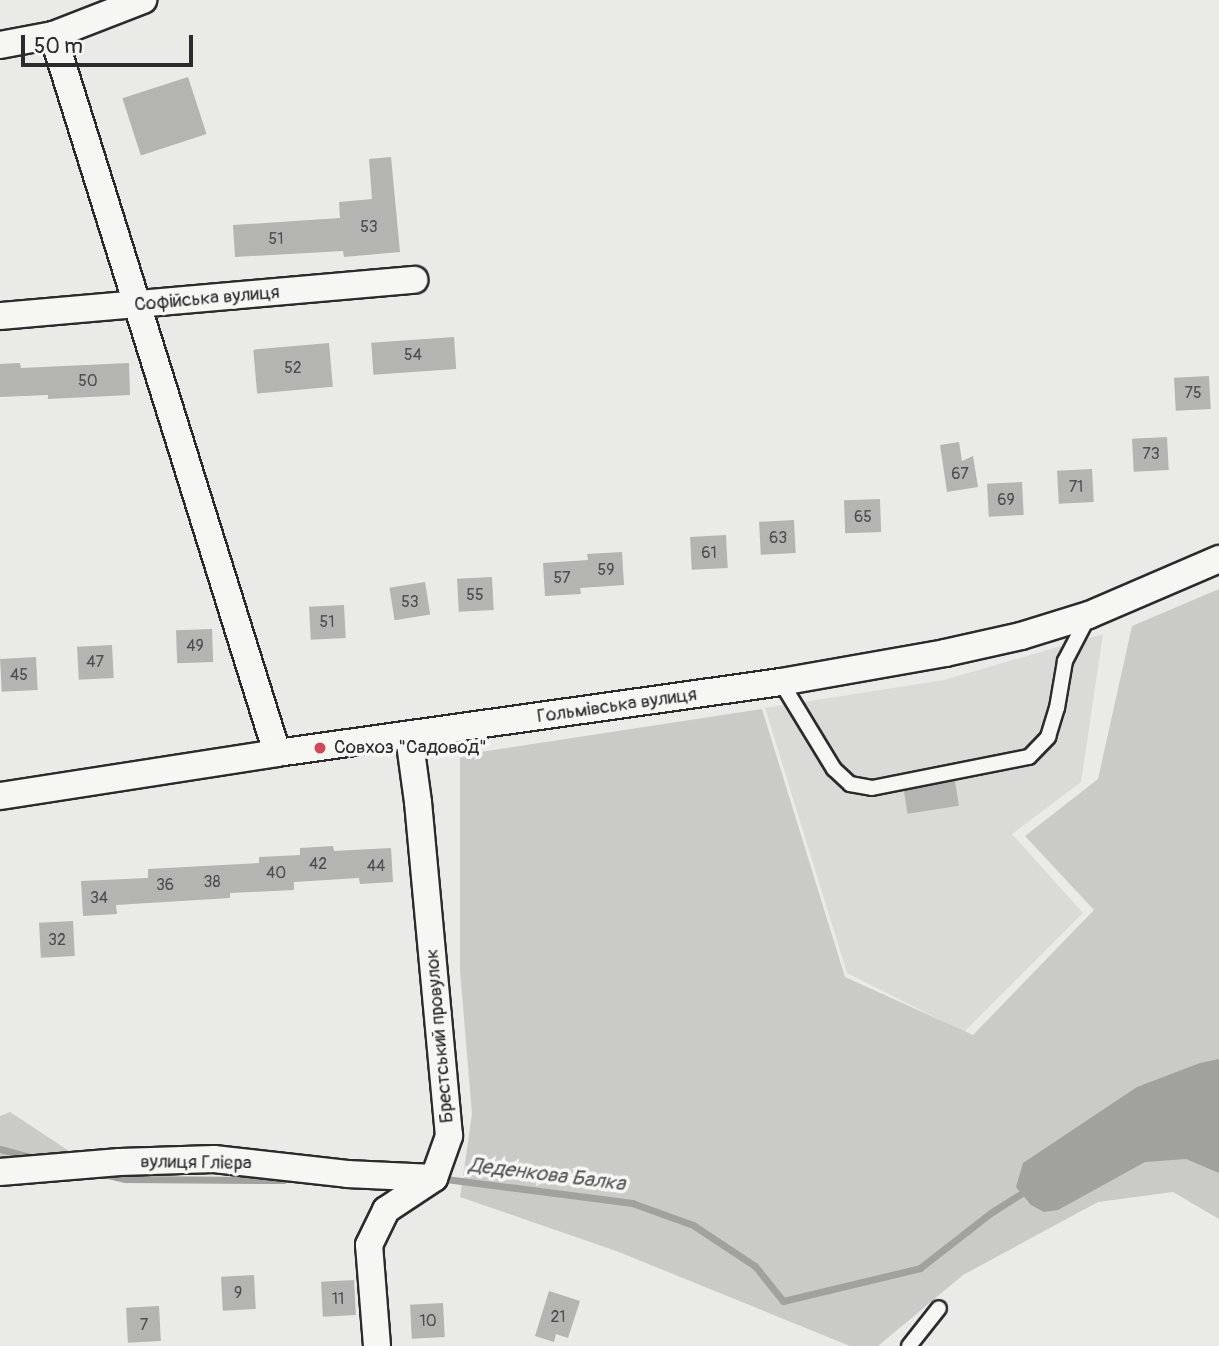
<!DOCTYPE html>
<meta charset="utf-8">
<style>
body{margin:0}
#map{position:relative;width:1219px;height:1346px;overflow:hidden;background:#eaeae6;font-family:Pangolin,sans-serif}
div>[style]{position:absolute}
.built>*{inset:0;background:#dadad6}
.green>*{inset:0;background:#cacac7}
.water>*{inset:0;background:#a1a19e}
.stream>*{height:7px;margin:-3.5px;padding:0 3.5px;transform-origin:3.5px;border-radius:3.5px;background:#a1a19e}
.building>*{inset:0;background:#b4b4b1;transform-origin:0 0}
.roads{filter:drop-shadow(2px 0 #2b2b2b) drop-shadow(-2px 0 #2b2b2b) drop-shadow(0 2px #2b2b2b) drop-shadow(0 -2px #2b2b2b)}
.lane>*{height:14px;margin:-7px;padding:0 7px;transform-origin:7px;border-radius:7px;background:#f6f6f2}
.street>*{height:26px;margin:-13px;padding:0 13px;transform-origin:13px;border-radius:13px;background:#f6f6f2}
.dots>*{width:19px;height:19px;translate:-50% -50%;box-sizing:border-box;border:4px solid #f6f6f2;border-radius:50%}
span{translate:-50% -50%;white-space:nowrap;text-align:center;line-height:1.15;-webkit-text-stroke:7px #f6f6f2;paint-order:stroke}
.number-label{font-size:16px;color:#4d4d4c}
.number-label span{-webkit-text-stroke-width:0}
.street-label{font-size:19px;color:#2b2b2b}
.poi-label{font-size:19px;color:#2b2b2b}
.left{translate:0 -50%;text-align:left}
.water-label{font-size:21px;color:#545453;font-style:italic}
.scale{position:absolute;left:21px;top:35px;width:172px;height:32px;box-sizing:border-box;border:4px solid #2b2b2b;border-top:0;padding-left:9px;font-size:21px;line-height:24px;white-space:nowrap;color:#2b2b2b;-webkit-text-stroke:5px #f6f6f2;paint-order:stroke}
</style>
<div id="map">
<div class="built">
<i style="clip-path:polygon(1103px 634px,1081px 782px,1012px 834px,1083px 913px,964px 1032px,847px 973px,765px 708px,944px 680px)"></i>
</div>
<div class="green">
<i style="clip-path:polygon(1219px 589px,1219px 1219px,1173px 1192px,1098px 1202px,963px 1275px,878px 1346px,850px 1346px,619px 1252px,460px 1197px,472px 1114px,460px 971px,460px 755px,762px 709px,845px 977px,973px 1035px,1094px 910px,1025px 836px,1098px 779px,1132px 626px)"></i>
<i style="clip-path:polygon(10px 1112px,69px 1151px,0 1169px,0 1116px)"></i>
</div>
<div class="water">
<i style="clip-path:polygon(1219px 1059px,1219px 1173px,1186px 1159px,1145px 1162px,1058px 1210px,1044px 1212px,1031px 1205px,1016px 1187px,1023px 1163px,1137px 1087px,1200px 1063px)"></i>
</div>
<div class="stream">
<i style="left:0;top:1149px;width:34px;rotate:15deg"></i>
<i style="left:103px;top:1174px;width:23px;rotate:13deg"></i>
<i style="left:125px;top:1179px;width:158px;rotate:0.4deg"></i>
<i style="left:438px;top:1178px;width:196px;rotate:7.3deg"></i>
<i style="left:632px;top:1203px;width:65px;rotate:19.8deg"></i>
<i style="left:693px;top:1225px;width:74px;rotate:33.5deg"></i>
<i style="left:755px;top:1266px;width:45px;rotate:51.3deg"></i>
<i style="left:783px;top:1301px;width:141px;rotate:-13.5deg"></i>
<i style="left:920px;top:1268px;width:91px;rotate:-37.9deg"></i>
<i style="left:992px;top:1212px;width:41px;rotate:-32.2deg"></i>
</div>
<div class="building">
<i style="left:188px;top:77px;width:60px;height:69px;rotate:72deg"></i>
<i style="clip-path:polygon(391px 157px,400px 252px,344px 257px,343px 251px,235px 257px,233px 225px,340px 218px,339px 202px,372px 199px,369px 159px)"></i>
<i style="left:454px;top:337px;width:32px;height:83px;rotate:86deg"></i>
<i style="left:329px;top:343px;width:44px;height:76px;rotate:85deg"></i>
<i style="clip-path:polygon(20px 363px,21px 368px,129px 363px,130px 395px,48px 399px,48px 395px,0 397px,0 364px)"></i>
<i style="left:1209px;top:376px;width:33px;height:35px;rotate:87deg"></i>
<i style="left:1167px;top:437px;width:33px;height:35px;rotate:87deg"></i>
<i style="clip-path:polygon(959px 442px,962px 461px,973px 456px,978px 487px,947px 492px,940px 445px)"></i>
<i style="left:1092px;top:469px;width:33px;height:35px;rotate:87deg"></i>
<i style="left:1022px;top:482px;width:33px;height:35px;rotate:87deg"></i>
<i style="left:880px;top:499px;width:33px;height:36px;rotate:88deg"></i>
<i style="left:794px;top:520px;width:33px;height:35px;rotate:87deg"></i>
<i style="left:726px;top:535px;width:33px;height:36px;rotate:87deg"></i>
<i style="clip-path:polygon(622px 552px,624px 585px,580px 588px,581px 594px,545px 596px,543px 563px,588px 560px,587px 554px)"></i>
<i style="left:492px;top:577px;width:33px;height:35px;rotate:87deg"></i>
<i style="left:425px;top:582px;width:33px;height:36px;rotate:81deg"></i>
<i style="left:344px;top:605px;width:33px;height:35px;rotate:87deg"></i>
<i style="left:212px;top:629px;width:33px;height:36px;rotate:88deg"></i>
<i style="left:112px;top:645px;width:33px;height:35px;rotate:87deg"></i>
<i style="left:36px;top:657px;width:33px;height:36px;rotate:87deg"></i>
<i style="left:955px;top:781px;width:25px;height:52px;rotate:81deg"></i>
<i style="clip-path:polygon(333px 846px,334px 851px,391px 848px,393px 882px,360px 884px,359px 878px,294px 882px,294px 890px,230px 893px,230px 898px,116px 905px,117px 914px,83px 916px,81px 881px,148px 878px,148px 869px,259px 863px,259px 857px,300px 855px,300px 848px)"></i>
<i style="left:73px;top:921px;width:35px;height:34px;rotate:87deg"></i>
<i style="left:254px;top:1275px;width:34px;height:33px;rotate:87deg"></i>
<i style="left:354px;top:1280px;width:35px;height:33px;rotate:87deg"></i>
<i style="clip-path:polygon(549px 1291px,580px 1301px,568px 1338px,556px 1334px,554px 1342px,535px 1336px)"></i>
<i style="left:443px;top:1303px;width:34px;height:33px;rotate:87deg"></i>
<i style="left:159px;top:1306px;width:35px;height:33px;rotate:87deg"></i>
</div>
<div class="roads">
<div class="lane">
<i style="left:781px;top:682px;width:102px;rotate:58.7deg"></i>
<i style="left:834px;top:769px;width:22px;rotate:43deg"></i>
<i style="left:850px;top:784px;width:22px;rotate:10deg"></i>
<i style="left:872px;top:788px;width:160px;rotate:-11.2deg"></i>
<i style="left:1029px;top:757px;width:28px;rotate:-46deg"></i>
<i style="left:1048px;top:737px;width:30px;rotate:-73deg"></i>
<i style="left:1057px;top:708px;width:48px;rotate:-80.3deg"></i>
<i style="left:1065px;top:661px;width:52px;rotate:-62.4deg"></i>
<i style="left:909px;top:1346px;width:48px;rotate:-51.7deg"></i>
</div>
<div class="street">
<i style="left:53px;top:35px;width:752px;rotate:72.67deg"></i>
<i style="left:0;top:45px;width:54px;rotate:-10.7deg"></i>
<i style="left:53px;top:35px;width:97px;rotate:-21.3deg"></i>
<i style="left:0;top:316px;width:416px;rotate:-5deg"></i>
<i style="left:0;top:796px;width:280px;rotate:-8.8deg"></i>
<i style="left:277px;top:753px;width:509px;rotate:-8.02deg"></i>
<i style="left:781px;top:682px;width:167px;rotate:-10deg"></i>
<i style="left:945px;top:653px;width:78px;rotate:-12.6deg"></i>
<i style="left:1021px;top:636px;width:71px;rotate:-17.2deg"></i>
<i style="left:1089px;top:615px;width:142px;rotate:-23.3deg"></i>
<i style="left:0;top:1172px;width:120px;rotate:-4.8deg"></i>
<i style="left:120px;top:1162px;width:94px;rotate:-1.8deg"></i>
<i style="left:214px;top:1159px;width:134px;rotate:6.4deg"></i>
<i style="left:347px;top:1174px;width:87px;rotate:2.6deg"></i>
<i style="left:377px;top:1346px;width:101px;rotate:-94.5deg"></i>
<i style="left:369px;top:1245px;width:39px;rotate:-64deg"></i>
<i style="left:386px;top:1210px;width:58px;rotate:-33.7deg"></i>
<i style="left:434px;top:1178px;width:45px;rotate:-70.3deg"></i>
<i style="left:449px;top:1136px;width:335px;rotate:-95.3deg"></i>
<i style="left:418px;top:802px;width:67px;rotate:-97.8deg"></i>
</div>
</div>
<div class="dots">
<i style="left:320px;top:748px;background:#d1495b"></i>
</div>
<div class="number-label">
<span style="left:369px;top:227px">53</span>
<span style="left:276px;top:239px">51</span>
<span style="left:413px;top:355px">54</span>
<span style="left:293px;top:368px">52</span>
<span style="left:88px;top:381px">50</span>
<span style="left:1193px;top:393px">75</span>
<span style="left:1151px;top:454px">73</span>
<span style="left:960px;top:474px">67</span>
<span style="left:1076px;top:487px">71</span>
<span style="left:1006px;top:500px">69</span>
<span style="left:863px;top:517px">65</span>
<span style="left:778px;top:538px">63</span>
<span style="left:709px;top:553px">61</span>
<span style="left:606px;top:570px">59</span>
<span style="left:562px;top:578px">57</span>
<span style="left:475px;top:595px">55</span>
<span style="left:410px;top:602px">53</span>
<span style="left:327px;top:622px">51</span>
<span style="left:195px;top:646px">49</span>
<span style="left:95px;top:662px">47</span>
<span style="left:19px;top:675px">45</span>
<span style="left:318px;top:864px">42</span>
<span style="left:376px;top:866px">44</span>
<span style="left:276px;top:873px">40</span>
<span style="left:212px;top:882px">38</span>
<span style="left:165px;top:885px">36</span>
<span style="left:99px;top:898px">34</span>
<span style="left:57px;top:940px">32</span>
<span style="left:238px;top:1293px">9</span>
<span style="left:338px;top:1299px">11</span>
<span style="left:558px;top:1317px">21</span>
<span style="left:428px;top:1321px">10</span>
<span style="left:144px;top:1325px">7</span>
</div>
<div class="street-label">
<span style="left:207px;top:299px;rotate:-5deg">Софійська вулиця</span>
<span style="left:617px;top:706px;rotate:-8deg">Гольмівська вулиця</span>
<span style="left:440px;top:1036px;rotate:-95deg">Брестський провулок</span>
<span style="left:196px;top:1163px;rotate:1deg">вулиця Глієра</span>
</div>
<div class="poi-label">
<span class="left" style="left:334px;top:748px">Совхоз "Садовод"</span>
</div>
<div class="water-label">
<span style="left:547px;top:1175px;rotate:7deg">Деденкова Балка</span>
</div>
<div class="scale">50 m</div>
</div>
